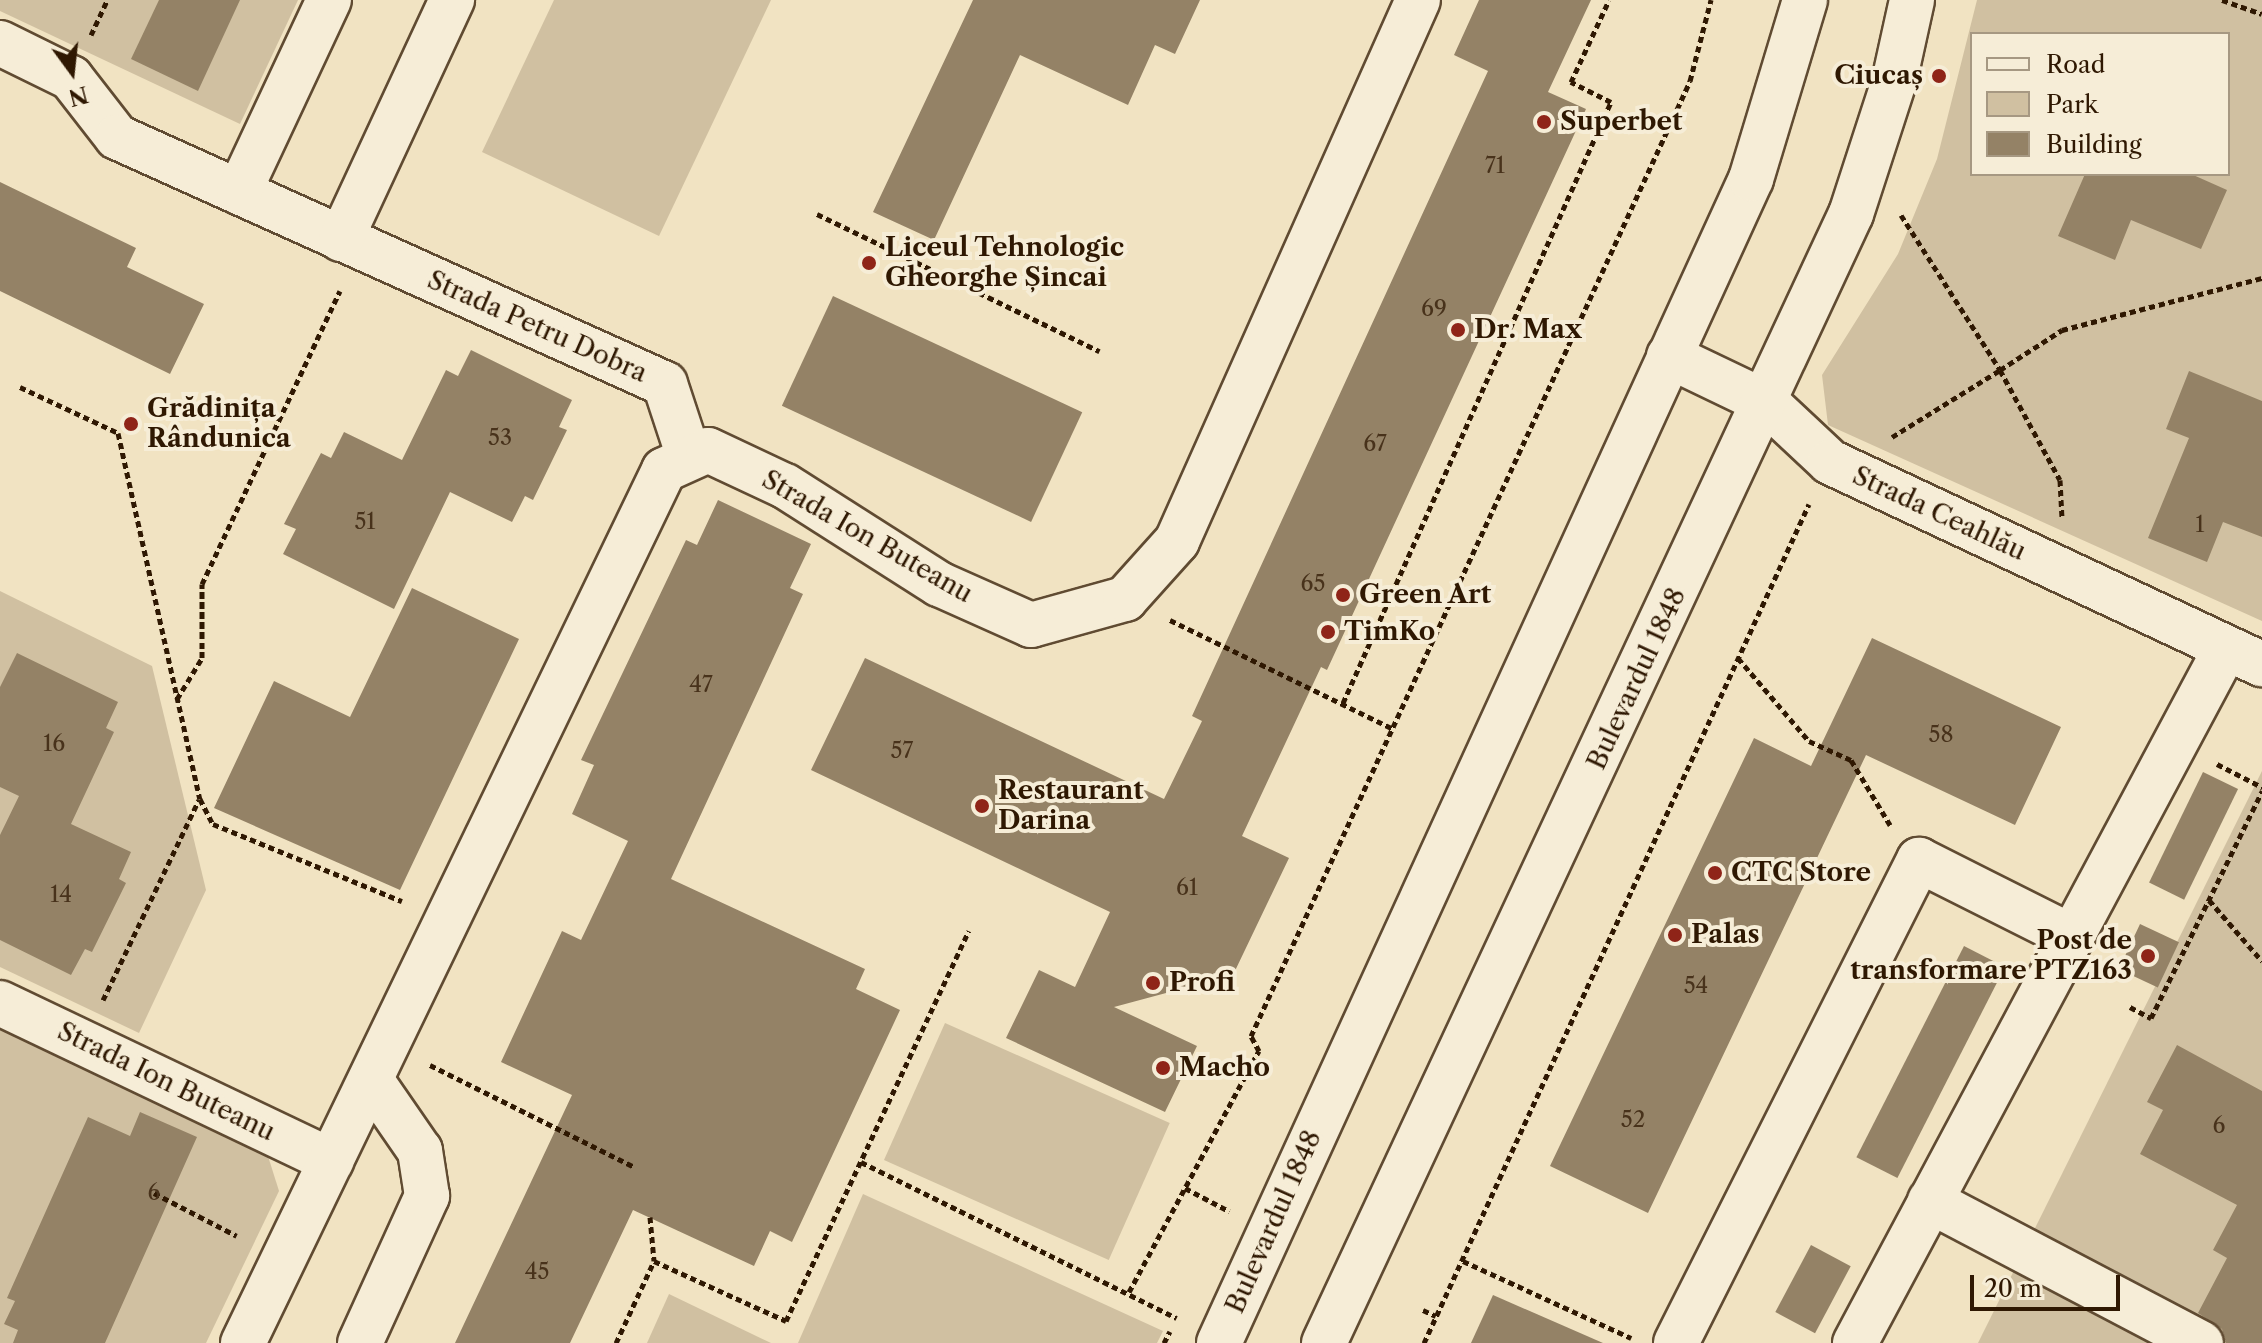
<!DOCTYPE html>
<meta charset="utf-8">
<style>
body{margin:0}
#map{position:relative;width:2262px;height:1343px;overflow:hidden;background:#f1e3c2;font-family:"Libre Caslon Text",serif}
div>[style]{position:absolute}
.green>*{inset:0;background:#d0c0a1;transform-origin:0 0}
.building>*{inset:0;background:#948266;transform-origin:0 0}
.path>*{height:5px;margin-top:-2.5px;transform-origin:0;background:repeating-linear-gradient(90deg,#2f1802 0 6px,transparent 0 10px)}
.roads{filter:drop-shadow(2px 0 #604b32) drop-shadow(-2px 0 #604b32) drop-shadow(0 2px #604b32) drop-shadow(0 -2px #604b32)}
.minor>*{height:44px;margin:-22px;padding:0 22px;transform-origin:22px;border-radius:22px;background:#f6edd7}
.dots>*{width:22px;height:22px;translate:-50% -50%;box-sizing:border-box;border:4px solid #f6edd7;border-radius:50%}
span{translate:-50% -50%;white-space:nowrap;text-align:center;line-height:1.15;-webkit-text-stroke:8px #f6edd7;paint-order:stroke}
.number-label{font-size:22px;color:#48321b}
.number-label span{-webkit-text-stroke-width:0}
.poi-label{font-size:26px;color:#2f1802;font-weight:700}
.right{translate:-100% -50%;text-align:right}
.left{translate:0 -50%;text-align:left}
.street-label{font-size:26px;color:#2f1802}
.legend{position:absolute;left:1970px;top:32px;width:260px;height:144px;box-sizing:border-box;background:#f6edd7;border:2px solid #a69882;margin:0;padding:10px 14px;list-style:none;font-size:24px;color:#2f1802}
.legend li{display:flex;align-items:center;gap:16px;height:40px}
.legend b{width:40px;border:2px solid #a69882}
.north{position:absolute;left:32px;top:32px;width:80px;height:80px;-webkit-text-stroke:6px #f6edd7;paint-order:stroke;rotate:165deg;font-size:22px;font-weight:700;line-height:32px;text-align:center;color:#2f1802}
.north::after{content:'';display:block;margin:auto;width:28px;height:36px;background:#2f1802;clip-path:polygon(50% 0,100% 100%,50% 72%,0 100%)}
.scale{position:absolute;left:1970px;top:1275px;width:150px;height:36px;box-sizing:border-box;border:4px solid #2f1802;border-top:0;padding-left:10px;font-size:24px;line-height:28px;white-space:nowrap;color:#2f1802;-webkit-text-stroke:6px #f6edd7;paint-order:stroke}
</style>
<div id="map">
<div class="green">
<i style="clip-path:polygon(0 0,298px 0,240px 124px,0 11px)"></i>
<i style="clip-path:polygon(554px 0,771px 0,659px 236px,482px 152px)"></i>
<i style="clip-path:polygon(evenodd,1977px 0,2262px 0,2262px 621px,1828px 425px,1822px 375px,1898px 254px,1937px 159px,1977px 0,1972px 34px,2228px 34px,2228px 174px,1972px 174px,1972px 34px)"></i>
<i style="clip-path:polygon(0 591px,152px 666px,206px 890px,139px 1033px,0 967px)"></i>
<i style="clip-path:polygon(2262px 771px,2262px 1343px,1978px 1343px)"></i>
<i style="left:945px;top:1023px;width:246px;height:150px;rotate:24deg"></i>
<i style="clip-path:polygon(0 1028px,267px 1153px,279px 1191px,206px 1343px,0 1343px)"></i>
<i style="clip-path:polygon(863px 1194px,1163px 1331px,1157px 1343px,798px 1343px)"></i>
<i style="clip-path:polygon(669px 1294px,771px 1343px,647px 1343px)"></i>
</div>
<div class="building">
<i style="clip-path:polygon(159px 0,240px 0,198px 91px,131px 59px)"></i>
<i style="clip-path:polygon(973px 0,1200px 0,1175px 54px,1155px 45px,1128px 105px,1020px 55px,934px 240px,873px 212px)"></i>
<i style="clip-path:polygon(1479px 0,1591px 0,1548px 92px,1586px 109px,1327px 670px,1321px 667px,1242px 836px,1289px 858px,1233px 975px,1114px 1007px,1197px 1046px,1165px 1112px,1006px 1038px,1039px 970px,1075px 987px,1110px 912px,811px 770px,865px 658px,1164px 799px,1202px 721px,1192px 716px,1488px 71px,1454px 55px)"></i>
<i style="clip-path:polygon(2085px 174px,2191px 174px,2227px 190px,2201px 249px,2131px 220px,2115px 260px,2058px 236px)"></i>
<i style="clip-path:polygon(0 182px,136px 248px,127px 267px,204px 304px,170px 374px,0 291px)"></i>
<i style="left:833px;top:296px;width:275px;height:121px;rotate:25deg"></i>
<i style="clip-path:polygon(471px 350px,572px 400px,559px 427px,567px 430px,533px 500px,525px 496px,512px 522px,450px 492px,394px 609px,283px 554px,296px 529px,284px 524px,321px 453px,331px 458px,344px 432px,402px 460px,446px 370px,458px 376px)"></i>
<i style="clip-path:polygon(2189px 371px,2262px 401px,2262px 537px,2223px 522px,2207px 562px,2148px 538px,2189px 438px,2166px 429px)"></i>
<i style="clip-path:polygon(718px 500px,811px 544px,790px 588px,803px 594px,671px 879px,865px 969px,856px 989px,900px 1010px,792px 1242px,770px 1231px,754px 1266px,633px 1210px,570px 1343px,455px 1343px,572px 1095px,501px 1062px,562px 931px,581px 940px,628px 841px,572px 814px,594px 765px,581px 760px,686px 540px,697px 545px)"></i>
<i style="clip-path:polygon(412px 588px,519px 639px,400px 890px,214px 808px,274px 681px,350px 717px)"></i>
<i style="clip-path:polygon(1872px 638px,2061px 727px,2015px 825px,1866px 755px,1648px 1213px,1550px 1166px,1754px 738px,1811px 766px)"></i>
<i style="clip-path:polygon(17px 653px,118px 702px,106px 728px,114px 732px,71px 824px,131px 852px,119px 879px,126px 883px,92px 952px,85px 949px,71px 975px,0 940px,0 835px,19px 796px,0 787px,0 687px)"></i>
<i style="left:2203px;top:772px;width:39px;height:123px;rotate:26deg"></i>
<i style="left:2140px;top:924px;width:43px;height:50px;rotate:25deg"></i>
<i style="left:1964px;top:946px;width:46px;height:237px;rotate:27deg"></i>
<i style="clip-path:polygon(2177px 1045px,2262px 1091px,2262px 1343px,2226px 1343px,2222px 1329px,2198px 1313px,2227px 1258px,2213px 1250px,2237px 1205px,2140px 1154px,2163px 1110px,2147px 1102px)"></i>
<i style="clip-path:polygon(140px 1112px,197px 1137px,105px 1343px,13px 1343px,18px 1330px,4px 1324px,15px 1301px,7px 1298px,88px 1117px,130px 1136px)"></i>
<i style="left:1811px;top:1245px;width:45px;height:76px;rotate:28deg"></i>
<i style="clip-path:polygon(1493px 1295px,1603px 1343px,1471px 1343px)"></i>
</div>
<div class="path">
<i style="left:2222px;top:0;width:42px;rotate:19.3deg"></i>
<i style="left:91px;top:35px;width:38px;rotate:-65deg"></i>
<i style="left:817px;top:214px;width:314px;rotate:25.9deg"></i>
<i style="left:1901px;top:215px;width:184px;rotate:57.4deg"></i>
<i style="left:2000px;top:370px;width:74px;rotate:-32.8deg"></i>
<i style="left:2062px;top:330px;width:207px;rotate:-14.6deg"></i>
<i style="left:20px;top:387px;width:108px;rotate:25.1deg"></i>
<i style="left:118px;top:433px;width:375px;rotate:77.4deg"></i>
<i style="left:200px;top:799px;width:28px;rotate:63deg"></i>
<i style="left:213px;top:824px;width:204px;rotate:22.2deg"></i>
<i style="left:1892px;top:437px;width:127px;rotate:-31.8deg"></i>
<i style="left:2000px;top:370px;width:125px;rotate:61.4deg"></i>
<i style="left:2060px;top:480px;width:37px;rotate:87deg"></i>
<i style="left:1170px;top:620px;width:248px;rotate:26deg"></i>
<i style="left:1738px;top:658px;width:109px;rotate:49.5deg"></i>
<i style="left:1809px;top:741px;width:46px;rotate:24.3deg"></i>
<i style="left:1851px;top:760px;width:76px;rotate:59deg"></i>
<i style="left:177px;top:699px;width:48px;rotate:-58.6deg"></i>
<i style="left:202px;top:658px;width:74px;rotate:-90deg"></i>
<i style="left:202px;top:584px;width:324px;rotate:-64.8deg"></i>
<i style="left:1343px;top:703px;width:658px;rotate:-65.97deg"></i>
<i style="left:1611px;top:102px;width:45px;rotate:-153.4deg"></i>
<i style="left:1571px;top:82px;width:90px;rotate:-65.1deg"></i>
<i style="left:2217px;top:764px;width:51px;rotate:27.1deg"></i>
<i style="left:2209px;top:900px;width:81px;rotate:49deg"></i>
<i style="left:103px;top:1000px;width:222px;rotate:-64.4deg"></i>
<i style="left:2130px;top:1007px;width:24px;rotate:28deg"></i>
<i style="left:2151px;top:1018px;width:253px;rotate:-63.9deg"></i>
<i style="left:430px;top:1065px;width:229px;rotate:26.5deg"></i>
<i style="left:861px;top:1162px;width:352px;rotate:26.3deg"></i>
<i style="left:1185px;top:1188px;width:50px;rotate:27.6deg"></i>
<i style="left:154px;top:1193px;width:93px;rotate:27.4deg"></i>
<i style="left:650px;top:1217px;width:44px;rotate:84.8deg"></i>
<i style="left:654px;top:1261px;width:145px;rotate:24.4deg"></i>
<i style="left:786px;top:1321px;width:431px;rotate:-64.9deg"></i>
<i style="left:1463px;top:1261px;width:185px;rotate:24.6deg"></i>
<i style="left:1129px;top:1292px;width:274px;rotate:-61.7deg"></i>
<i style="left:1259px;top:1051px;width:17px;rotate:-118deg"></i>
<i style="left:1251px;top:1036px;width:1051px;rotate:-65.31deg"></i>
<i style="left:1690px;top:81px;width:84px;rotate:-75.5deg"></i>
<i style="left:1423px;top:1310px;width:14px;rotate:25deg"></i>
<i style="left:616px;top:1343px;width:90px;rotate:-65.1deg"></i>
<i style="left:1164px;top:1343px;width:13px;rotate:-63deg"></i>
<i style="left:1424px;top:1343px;width:923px;rotate:-65.35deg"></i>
</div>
<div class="roads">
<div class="minor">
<i style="left:0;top:43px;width:79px;rotate:26.2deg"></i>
<i style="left:71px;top:78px;width:75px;rotate:52.1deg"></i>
<i style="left:117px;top:137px;width:601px;rotate:24.26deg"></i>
<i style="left:665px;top:384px;width:74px;rotate:71.8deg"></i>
<i style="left:239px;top:192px;width:212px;rotate:-64.9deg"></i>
<i style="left:341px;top:239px;width:264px;rotate:-65.1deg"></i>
<i style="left:1669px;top:356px;width:109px;rotate:25.6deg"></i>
<i style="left:1767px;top:403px;width:86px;rotate:43.1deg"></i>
<i style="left:1830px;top:462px;width:477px;rotate:25.1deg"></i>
<i style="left:0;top:1003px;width:367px;rotate:25.5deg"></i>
<i style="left:1930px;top:1201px;width:306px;rotate:27.7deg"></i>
<i style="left:243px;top:1343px;width:969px;rotate:-64.25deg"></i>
<i style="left:664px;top:470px;width:48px;rotate:-24.4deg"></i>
<i style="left:708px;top:450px;width:85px;rotate:25.1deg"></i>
<i style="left:785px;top:486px;width:183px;rotate:32.5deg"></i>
<i style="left:939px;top:584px;width:101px;rotate:24deg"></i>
<i style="left:1031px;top:625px;width:98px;rotate:-15.5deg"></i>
<i style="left:1125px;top:599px;width:78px;rotate:-48.1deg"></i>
<i style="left:1177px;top:541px;width:592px;rotate:-65.99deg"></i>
<i style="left:360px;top:1343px;width:162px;rotate:-65.5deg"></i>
<i style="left:427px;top:1196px;width:46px;rotate:-98.8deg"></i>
<i style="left:420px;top:1151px;width:86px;rotate:-124.6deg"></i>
<i style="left:1219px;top:1343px;width:1280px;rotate:-65.44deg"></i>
<i style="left:1751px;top:179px;width:187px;rotate:-73.2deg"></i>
<i style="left:1324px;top:1343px;width:1246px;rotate:-64.98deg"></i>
<i style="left:1851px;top:214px;width:139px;rotate:-72deg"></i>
<i style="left:1894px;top:82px;width:84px;rotate:-77.6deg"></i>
<i style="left:1676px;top:1343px;width:541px;rotate:-63.29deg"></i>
<i style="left:1919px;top:860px;width:171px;rotate:26.7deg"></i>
<i style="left:1855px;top:1343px;width:788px;rotate:-61.91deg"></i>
</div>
</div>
<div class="dots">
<i style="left:1939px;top:76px;background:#8f2418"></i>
<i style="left:1544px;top:122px;background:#8f2418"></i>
<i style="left:869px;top:263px;background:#8f2418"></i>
<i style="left:1458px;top:330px;background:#8f2418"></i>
<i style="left:131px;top:424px;background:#8f2418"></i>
<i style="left:1343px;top:595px;background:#8f2418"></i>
<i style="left:1328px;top:632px;background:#8f2418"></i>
<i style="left:982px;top:806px;background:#8f2418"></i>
<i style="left:1715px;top:873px;background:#8f2418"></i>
<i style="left:1675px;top:935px;background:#8f2418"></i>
<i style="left:2148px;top:956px;background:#8f2418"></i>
<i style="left:1153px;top:983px;background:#8f2418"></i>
<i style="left:1163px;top:1068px;background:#8f2418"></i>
</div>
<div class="number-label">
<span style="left:1495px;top:166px">71</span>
<span style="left:1434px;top:309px">69</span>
<span style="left:500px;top:438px">53</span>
<span style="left:1375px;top:444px">67</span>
<span style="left:365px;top:522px">51</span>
<span style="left:2200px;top:525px">1</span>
<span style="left:1313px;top:584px">65</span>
<span style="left:701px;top:685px">47</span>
<span style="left:1941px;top:735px">58</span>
<span style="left:54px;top:744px">16</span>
<span style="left:902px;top:751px">57</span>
<span style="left:1187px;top:888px">61</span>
<span style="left:61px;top:895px">14</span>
<span style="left:1696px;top:986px">54</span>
<span style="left:1633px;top:1120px">52</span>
<span style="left:2219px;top:1126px">6</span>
<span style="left:154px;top:1193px">6</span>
<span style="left:537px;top:1272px">45</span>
</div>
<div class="poi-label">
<span class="right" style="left:1923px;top:76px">Ciucaș</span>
<span class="left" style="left:1560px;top:122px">Superbet</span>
<span class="left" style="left:885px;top:263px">Liceul Tehnologic<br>Gheorghe Șincai</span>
<span class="left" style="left:1474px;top:330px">Dr. Max</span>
<span class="left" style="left:147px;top:424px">Grădinița<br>Rândunica</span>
<span class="left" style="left:1359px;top:595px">Green Art</span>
<span class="left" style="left:1344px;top:632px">TimKo</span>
<span class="left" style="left:998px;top:806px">Restaurant<br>Darina</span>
<span class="left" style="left:1731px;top:873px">CTC Store</span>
<span class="left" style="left:1691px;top:935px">Palas</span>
<span class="right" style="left:2132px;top:956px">Post de<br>transformare PTZ163</span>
<span class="left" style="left:1169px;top:983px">Profi</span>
<span class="left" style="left:1179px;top:1068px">Macho</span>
</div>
<div class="street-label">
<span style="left:537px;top:327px;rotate:24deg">Strada Petru Dobra</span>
<span style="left:1939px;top:514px;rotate:25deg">Strada Ceahlău</span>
<span style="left:867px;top:537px;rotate:30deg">Strada Ion Buteanu</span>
<span style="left:1637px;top:679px;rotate:-65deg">Bulevardul 1848</span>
<span style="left:166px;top:1082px;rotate:26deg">Strada Ion Buteanu</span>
<span style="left:1274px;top:1222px;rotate:-66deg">Bulevardul 1848</span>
</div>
<ul class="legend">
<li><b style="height:10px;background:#f6edd7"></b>Road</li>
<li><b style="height:22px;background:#d0c0a1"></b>Park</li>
<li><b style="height:22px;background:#948266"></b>Building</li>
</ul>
<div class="north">N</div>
<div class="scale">20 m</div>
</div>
